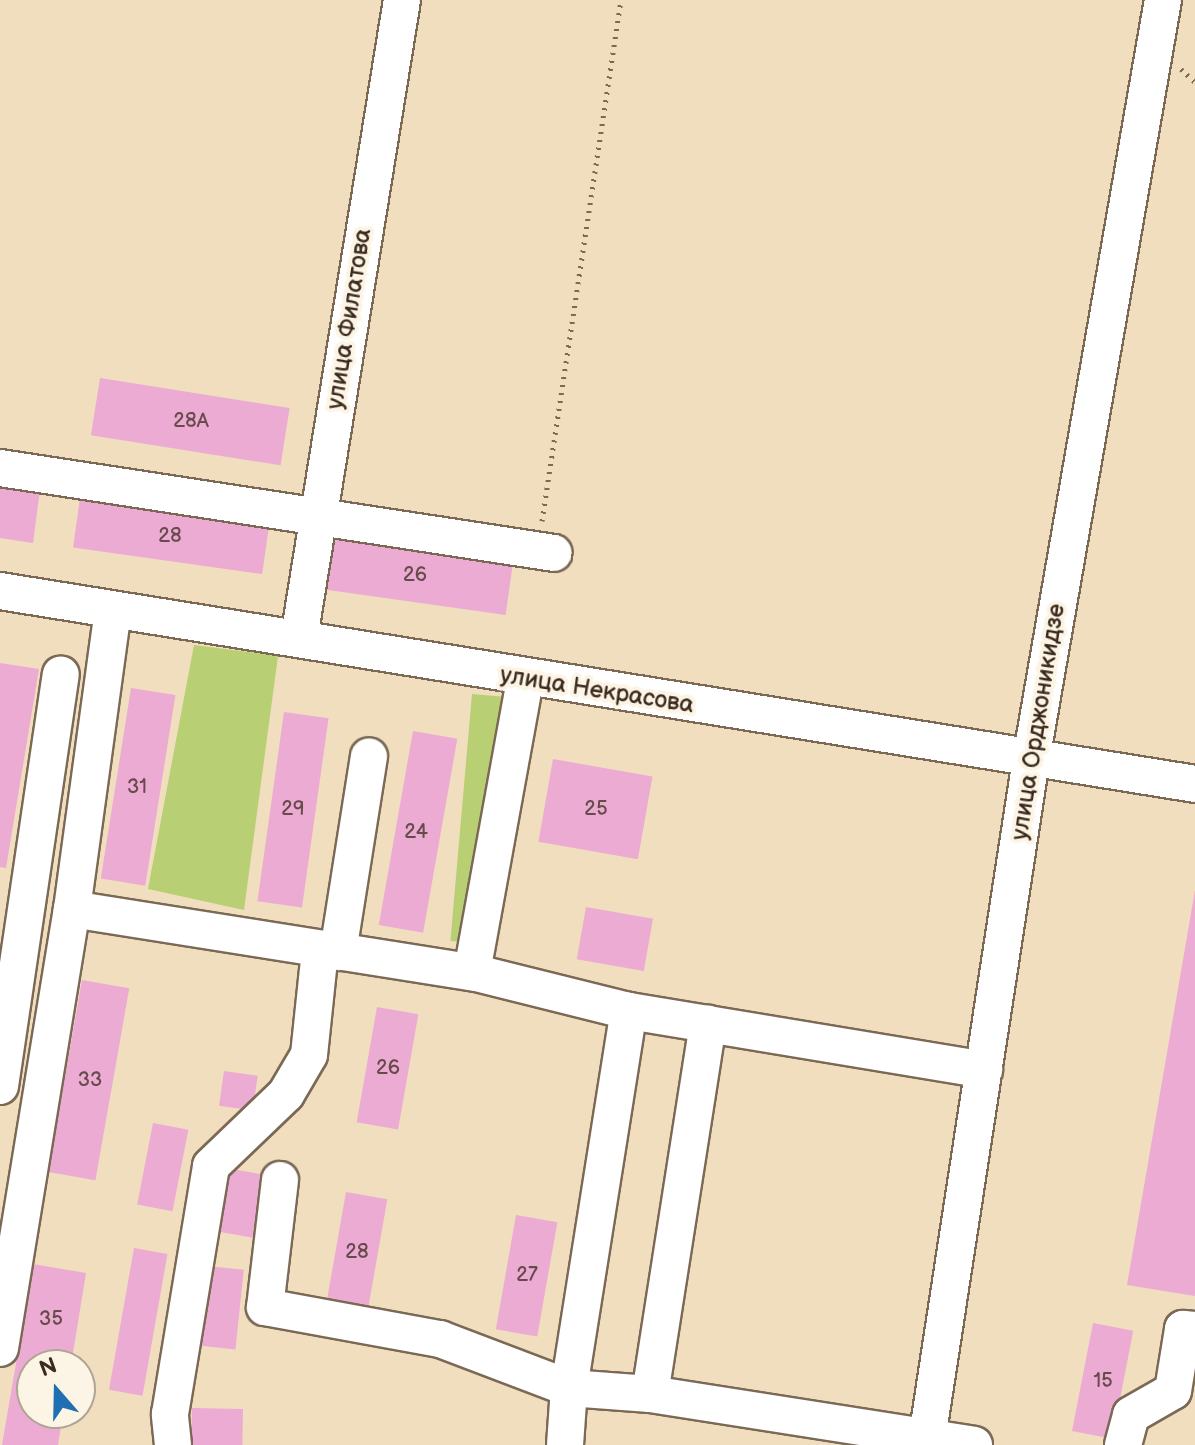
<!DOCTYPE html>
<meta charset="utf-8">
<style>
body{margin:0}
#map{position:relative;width:1195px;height:1445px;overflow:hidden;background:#f1debe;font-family:"Balsamiq Sans",sans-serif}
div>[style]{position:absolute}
.green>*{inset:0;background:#b8cf73;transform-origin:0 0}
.building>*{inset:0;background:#ecabd2;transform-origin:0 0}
.path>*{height:5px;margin-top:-2.5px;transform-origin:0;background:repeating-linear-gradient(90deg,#7b6956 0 2px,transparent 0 8px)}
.roads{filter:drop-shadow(2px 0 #7b6956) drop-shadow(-2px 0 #7b6956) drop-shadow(0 2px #7b6956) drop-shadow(0 -2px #7b6956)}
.minor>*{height:36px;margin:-18px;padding:0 18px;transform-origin:18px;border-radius:18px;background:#fff}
span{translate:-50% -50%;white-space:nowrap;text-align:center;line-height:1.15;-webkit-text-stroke:8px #fcf5e5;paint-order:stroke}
.number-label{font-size:20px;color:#674a4b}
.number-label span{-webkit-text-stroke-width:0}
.street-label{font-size:24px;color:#3b2a1e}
.north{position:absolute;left:16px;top:1349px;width:80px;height:80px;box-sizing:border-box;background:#fcf5e5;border:2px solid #afa495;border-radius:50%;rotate:340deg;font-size:22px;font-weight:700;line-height:32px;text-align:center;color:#3b2a1e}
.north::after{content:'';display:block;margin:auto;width:28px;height:36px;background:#1f6fb2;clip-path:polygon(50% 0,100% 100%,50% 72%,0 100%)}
</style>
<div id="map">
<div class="green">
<i style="clip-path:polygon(194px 645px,278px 656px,244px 910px,148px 889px)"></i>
<i style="left:472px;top:694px;width:35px;height:248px;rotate:5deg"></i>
</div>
<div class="building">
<i style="left:100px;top:378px;width:192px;height:58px;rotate:9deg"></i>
<i style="clip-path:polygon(0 484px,40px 490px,33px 543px,0 538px)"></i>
<i style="left:80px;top:498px;width:191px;height:50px;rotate:8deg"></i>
<i style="left:325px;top:535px;width:190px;height:54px;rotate:8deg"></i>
<i style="clip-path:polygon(0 663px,39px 669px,6px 868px,0 867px)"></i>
<i style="left:131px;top:688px;width:45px;height:193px;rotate:9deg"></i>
<i style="left:284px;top:712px;width:45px;height:191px;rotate:8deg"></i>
<i style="left:413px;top:731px;width:45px;height:197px;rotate:10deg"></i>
<i style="left:553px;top:759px;width:101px;height:84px;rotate:10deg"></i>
<i style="clip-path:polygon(1195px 890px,1195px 1296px,1127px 1285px)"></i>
<i style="left:586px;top:907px;width:68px;height:53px;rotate:10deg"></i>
<i style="left:82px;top:980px;width:48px;height:195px;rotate:10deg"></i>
<i style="left:377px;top:1007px;width:42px;height:117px;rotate:10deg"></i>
<i style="left:224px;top:1071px;width:34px;height:35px;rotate:8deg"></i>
<i style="left:153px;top:1123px;width:36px;height:83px;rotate:11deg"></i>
<i style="left:226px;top:1168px;width:40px;height:64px;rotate:10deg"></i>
<i style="left:346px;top:1192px;width:42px;height:116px;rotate:10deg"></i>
<i style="left:516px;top:1215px;width:42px;height:116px;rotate:10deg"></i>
<i style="left:134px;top:1248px;width:34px;height:144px;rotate:10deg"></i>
<i style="clip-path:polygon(33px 1264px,86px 1273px,71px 1365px,32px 1365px,32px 1413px,63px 1413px,58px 1445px,2px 1445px)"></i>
<i style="left:207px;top:1266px;width:37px;height:80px;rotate:6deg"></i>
<i style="left:1093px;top:1323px;width:41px;height:110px;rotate:11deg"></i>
<i style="left:192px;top:1408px;width:51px;height:37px;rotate:1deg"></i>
</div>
<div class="path">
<i style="left:1181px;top:69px;width:19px;rotate:43deg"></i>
<i style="left:542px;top:521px;width:527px;rotate:-81.38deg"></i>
</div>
<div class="roads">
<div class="minor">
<i style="left:0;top:468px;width:560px;rotate:8.72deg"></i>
<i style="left:0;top:591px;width:1210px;rotate:9.17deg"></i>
<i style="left:299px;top:638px;width:646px;rotate:-80.83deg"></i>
<i style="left:72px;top:909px;width:405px;rotate:9deg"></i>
<i style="left:472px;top:972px;width:162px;rotate:14deg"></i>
<i style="left:629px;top:1011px;width:360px;rotate:9.4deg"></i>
<i style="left:338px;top:952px;width:198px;rotate:-81deg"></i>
<i style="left:472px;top:972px;width:298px;rotate:-79.7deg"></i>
<i style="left:0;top:1086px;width:416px;rotate:-81.6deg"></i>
<i style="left:280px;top:1180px;width:128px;rotate:96.7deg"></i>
<i style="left:265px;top:1307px;width:178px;rotate:10.4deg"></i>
<i style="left:440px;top:1339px;width:138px;rotate:20.8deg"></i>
<i style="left:569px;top:1388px;width:81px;rotate:4.2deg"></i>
<i style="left:650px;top:1394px;width:328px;rotate:8.9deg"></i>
<i style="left:0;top:1348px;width:445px;rotate:-80.7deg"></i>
<i style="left:72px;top:909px;width:302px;rotate:-82.2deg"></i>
<i style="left:650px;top:1394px;width:375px;rotate:-81.1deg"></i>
<i style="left:173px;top:1445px;width:31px;rotate:-96deg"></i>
<i style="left:170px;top:1414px;width:251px;rotate:-80.6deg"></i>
<i style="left:211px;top:1166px;width:104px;rotate:-43.8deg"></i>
<i style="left:286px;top:1094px;width:45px;rotate:-59.5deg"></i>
<i style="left:309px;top:1055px;width:106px;rotate:-84deg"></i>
<i style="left:565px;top:1445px;width:57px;rotate:-86deg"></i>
<i style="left:569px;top:1388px;width:382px;rotate:-81deg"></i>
<i style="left:926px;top:1445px;width:693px;rotate:-81.29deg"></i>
<i style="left:1031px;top:760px;width:771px;rotate:-80.15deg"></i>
<i style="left:1123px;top:1445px;width:31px;rotate:-75deg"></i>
<i style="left:1131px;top:1415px;width:48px;rotate:-29.7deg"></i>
<i style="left:1173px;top:1391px;width:63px;rotate:-80.8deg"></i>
<i style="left:1183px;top:1329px;width:12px;rotate:5deg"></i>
</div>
</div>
<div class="number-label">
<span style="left:191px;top:421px">28А</span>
<span style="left:170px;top:536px">28</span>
<span style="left:415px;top:575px">26</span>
<span style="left:137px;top:787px">31</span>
<span style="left:293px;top:809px">29</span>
<span style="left:596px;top:809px">25</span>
<span style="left:416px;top:832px">24</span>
<span style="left:388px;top:1068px">26</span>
<span style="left:90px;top:1080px">33</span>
<span style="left:357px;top:1252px">28</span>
<span style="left:527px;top:1275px">27</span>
<span style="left:51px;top:1319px">35</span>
<span style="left:1103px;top:1381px">15</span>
</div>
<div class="street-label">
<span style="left:349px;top:319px;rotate:-81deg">улица Филатова</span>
<span style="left:597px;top:690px;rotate:9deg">улица Некрасова</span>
<span style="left:1038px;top:722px;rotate:-81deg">улица Орджоникидзе</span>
</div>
<div class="north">N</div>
</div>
